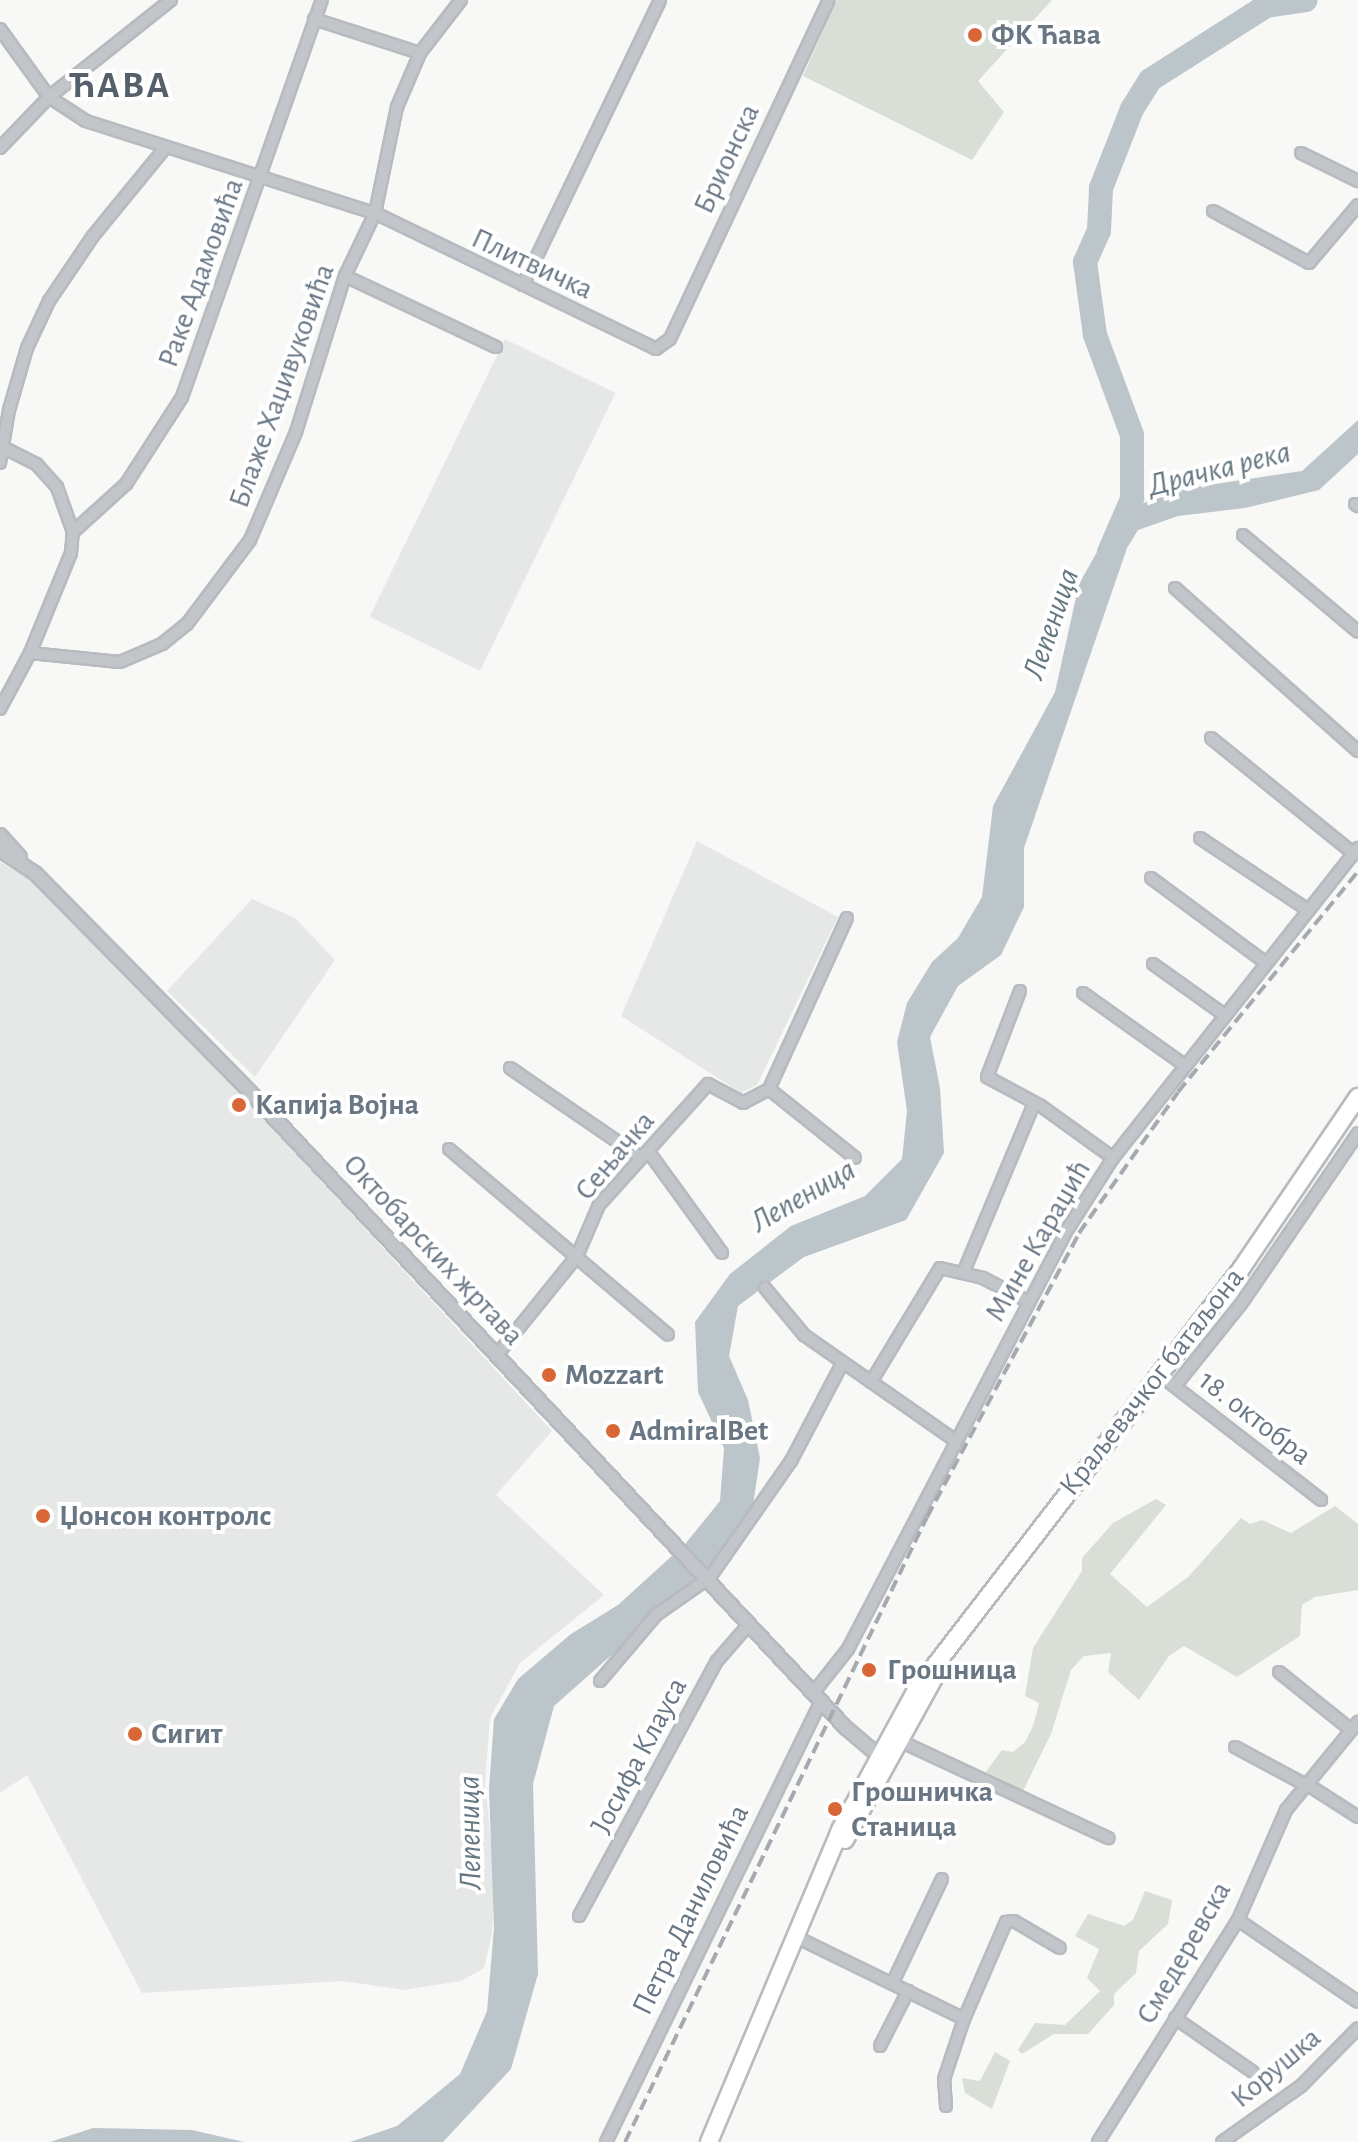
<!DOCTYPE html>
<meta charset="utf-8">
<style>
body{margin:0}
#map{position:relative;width:1358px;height:2142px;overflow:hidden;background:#f8f8f6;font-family:"Alegreya Sans",sans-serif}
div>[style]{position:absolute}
.built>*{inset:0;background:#e6e7e7;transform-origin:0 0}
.green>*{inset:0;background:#d9dfd7}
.water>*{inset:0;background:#bcc5ca}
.river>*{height:24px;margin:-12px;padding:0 12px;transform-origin:12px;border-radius:12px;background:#bcc5ca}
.roads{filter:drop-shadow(2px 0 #b7bbbf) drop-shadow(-2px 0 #b7bbbf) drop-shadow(0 2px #b7bbbf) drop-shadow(0 -2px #b7bbbf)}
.minor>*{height:10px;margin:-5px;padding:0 5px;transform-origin:5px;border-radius:5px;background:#c2c5c9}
.tertiary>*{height:12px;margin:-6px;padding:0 6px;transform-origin:6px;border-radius:6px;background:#c2c5c9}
.primary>*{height:16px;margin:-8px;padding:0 8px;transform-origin:8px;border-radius:8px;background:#fff}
.rail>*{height:4px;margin-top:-2px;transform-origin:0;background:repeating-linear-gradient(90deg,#a5aab0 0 12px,transparent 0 18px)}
.dots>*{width:22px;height:22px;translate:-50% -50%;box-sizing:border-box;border:4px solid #fff;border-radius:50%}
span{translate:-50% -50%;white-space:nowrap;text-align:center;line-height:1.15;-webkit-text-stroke:8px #fff;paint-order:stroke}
.poi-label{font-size:30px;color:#697785;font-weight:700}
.left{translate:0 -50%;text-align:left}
.street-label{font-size:30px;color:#697785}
.water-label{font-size:32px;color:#657780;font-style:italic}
.district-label{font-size:38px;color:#56606a;font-weight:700;letter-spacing:2px}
</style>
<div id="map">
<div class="built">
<i style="left:505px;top:339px;width:123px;height:309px;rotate:26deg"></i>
<i style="clip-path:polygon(697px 841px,838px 917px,757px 1085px,741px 1093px,621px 1016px)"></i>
<i style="clip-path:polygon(0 862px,34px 882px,140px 985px,552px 1431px,496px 1495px,604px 1595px,520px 1663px,490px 1718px,485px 1782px,495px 1884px,492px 1934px,484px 1968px,461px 1981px,404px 1990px,343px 1981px,142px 1993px,27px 1775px,0 1793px)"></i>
<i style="clip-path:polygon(252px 899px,295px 918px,335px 960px,255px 1077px,167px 991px)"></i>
</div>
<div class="green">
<i style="clip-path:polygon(837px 0,1052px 0,978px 81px,1004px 112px,972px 160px,803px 76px)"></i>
<i style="clip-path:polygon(1156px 1499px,1166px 1505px,1110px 1574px,1147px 1607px,1188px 1577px,1241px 1518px,1250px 1524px,1262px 1520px,1291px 1533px,1335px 1506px,1358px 1524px,1358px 1590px,1315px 1597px,1302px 1605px,1300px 1636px,1237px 1677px,1184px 1646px,1169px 1656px,1139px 1700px,1108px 1672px,1111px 1653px,1084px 1656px,1071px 1670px,1051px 1734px,1022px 1793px,985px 1773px,1002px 1750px,1013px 1752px,1025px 1742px,1033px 1726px,1039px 1703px,1025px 1696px,1033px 1648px,1082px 1571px,1082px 1558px,1113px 1523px)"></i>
<i style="clip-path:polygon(1145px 1891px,1172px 1900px,1168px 1924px,1139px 1951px,1136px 1973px,1114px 1994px,1114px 2005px,1088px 2034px,1054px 2034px,1022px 2054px,1018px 2050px,1035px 2023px,1065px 2025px,1100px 1991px,1087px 1978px,1099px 1949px,1075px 1936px,1088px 1914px,1124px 1926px,1133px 1920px)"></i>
<i style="clip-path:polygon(995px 2052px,1010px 2061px,992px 2109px,965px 2093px,962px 2078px,980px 2081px)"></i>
</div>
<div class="water">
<i style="clip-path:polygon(1358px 420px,1358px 454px,1319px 490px,1245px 508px,1178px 516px,1138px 530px,1127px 548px,1024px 848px,1024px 907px,1001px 955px,958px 986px,930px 1037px,940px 1088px,944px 1153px,906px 1220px,804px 1257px,738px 1306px,729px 1356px,748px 1400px,760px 1458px,753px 1505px,713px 1565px,554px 1706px,533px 1784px,538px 1974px,511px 2069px,443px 2142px,350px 2142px,397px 2126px,460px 2074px,487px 2011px,494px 1928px,489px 1789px,494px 1719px,518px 1679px,571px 1634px,618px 1605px,686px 1543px,720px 1501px,724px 1448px,698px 1392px,695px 1322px,730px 1274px,791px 1226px,865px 1196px,902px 1159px,907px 1111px,897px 1042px,907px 1003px,932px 962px,958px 938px,982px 897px,993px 806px,1055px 692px,1079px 584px,1116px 518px,1128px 524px,1132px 511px,1161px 492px,1302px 471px)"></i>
<i style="clip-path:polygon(93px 2128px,192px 2130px,244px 2142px,50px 2142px)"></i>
</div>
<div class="river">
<i style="left:1109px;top:552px;width:58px;rotate:-66.5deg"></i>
<i style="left:1132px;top:499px;width:64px;rotate:-90deg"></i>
<i style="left:1132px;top:435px;width:107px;rotate:-110.3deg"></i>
<i style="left:1095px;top:335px;width:74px;rotate:-97.8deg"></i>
<i style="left:1085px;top:262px;width:34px;rotate:-66deg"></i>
<i style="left:1099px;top:231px;width:43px;rotate:-87.3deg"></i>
<i style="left:1101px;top:188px;width:85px;rotate:-68.6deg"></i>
<i style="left:1132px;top:109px;width:34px;rotate:-58deg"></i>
<i style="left:1150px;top:80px;width:138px;rotate:-32.5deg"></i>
<i style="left:1266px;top:6px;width:40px;rotate:-8.5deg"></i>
</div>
<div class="roads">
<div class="minor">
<i style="left:314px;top:19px;width:111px;rotate:17.8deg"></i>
<i style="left:0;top:29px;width:84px;rotate:54.2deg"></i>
<i style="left:49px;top:97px;width:44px;rotate:33deg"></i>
<i style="left:86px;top:121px;width:303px;rotate:17.7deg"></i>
<i style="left:375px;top:213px;width:312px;rotate:25.8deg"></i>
<i style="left:656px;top:349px;width:17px;rotate:-36deg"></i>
<i style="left:670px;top:339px;width:374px;rotate:-64.9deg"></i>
<i style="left:0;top:148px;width:71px;rotate:-46.1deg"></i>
<i style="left:49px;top:97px;width:156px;rotate:-38.5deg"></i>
<i style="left:1301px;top:153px;width:64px;rotate:26.2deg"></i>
<i style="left:1213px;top:211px;width:109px;rotate:28.4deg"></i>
<i style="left:1309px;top:263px;width:76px;rotate:-49.8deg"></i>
<i style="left:345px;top:276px;width:167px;rotate:25.2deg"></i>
<i style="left:523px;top:285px;width:316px;rotate:-64.3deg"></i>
<i style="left:0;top:463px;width:54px;rotate:-80.4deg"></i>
<i style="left:9px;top:410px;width:65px;rotate:-73.8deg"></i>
<i style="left:27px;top:348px;width:52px;rotate:-64.9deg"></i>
<i style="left:49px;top:301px;width:78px;rotate:-55.9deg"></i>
<i style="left:93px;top:236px;width:114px;rotate:-50.7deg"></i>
<i style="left:1355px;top:504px;width:4px;rotate:34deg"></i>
<i style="left:73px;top:532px;width:72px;rotate:-42.2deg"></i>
<i style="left:126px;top:484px;width:103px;rotate:-57.2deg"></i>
<i style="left:182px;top:397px;width:421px;rotate:-70.6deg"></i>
<i style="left:1243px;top:535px;width:150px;rotate:40.1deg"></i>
<i style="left:1175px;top:588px;width:245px;rotate:41.7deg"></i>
<i style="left:30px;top:653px;width:90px;rotate:5.7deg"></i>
<i style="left:120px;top:662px;width:46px;rotate:-23.2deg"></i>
<i style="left:162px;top:644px;width:32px;rotate:-39deg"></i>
<i style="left:187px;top:624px;width:105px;rotate:-53.1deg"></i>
<i style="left:250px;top:540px;width:117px;rotate:-66.9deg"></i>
<i style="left:296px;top:432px;width:164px;rotate:-72.6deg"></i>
<i style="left:345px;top:276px;width:70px;rotate:-64.5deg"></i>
<i style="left:375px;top:213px;width:108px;rotate:-78.3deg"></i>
<i style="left:397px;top:107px;width:59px;rotate:-66.9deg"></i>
<i style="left:420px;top:53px;width:67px;rotate:-52.3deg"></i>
<i style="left:0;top:709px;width:64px;rotate:-61.8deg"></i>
<i style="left:30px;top:653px;width:108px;rotate:-67.7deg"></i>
<i style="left:71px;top:553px;width:21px;rotate:-85deg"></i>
<i style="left:73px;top:532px;width:48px;rotate:-109.6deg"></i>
<i style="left:57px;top:487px;width:31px;rotate:-132deg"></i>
<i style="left:36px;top:464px;width:38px;rotate:-153deg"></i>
<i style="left:1211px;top:738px;width:184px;rotate:39deg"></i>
<i style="left:1200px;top:838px;width:130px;rotate:33.7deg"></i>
<i style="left:1151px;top:878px;width:143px;rotate:36.5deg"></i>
<i style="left:1153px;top:964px;width:86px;rotate:35.5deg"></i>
<i style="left:1020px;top:991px;width:92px;rotate:111deg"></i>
<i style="left:987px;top:1077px;width:61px;rotate:28.2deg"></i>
<i style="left:1041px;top:1106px;width:89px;rotate:35.8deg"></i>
<i style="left:1083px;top:993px;width:123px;rotate:35.4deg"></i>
<i style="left:510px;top:1068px;width:158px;rotate:34.4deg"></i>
<i style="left:769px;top:1089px;width:110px;rotate:38.7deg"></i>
<i style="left:449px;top:1149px;width:287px;rotate:40.3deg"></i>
<i style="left:648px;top:1151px;width:126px;rotate:54deg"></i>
<i style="left:964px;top:1271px;width:181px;rotate:-67.3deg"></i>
<i style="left:765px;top:1288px;width:61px;rotate:50.3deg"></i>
<i style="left:804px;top:1335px;width:185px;rotate:34.9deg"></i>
<i style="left:496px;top:1356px;width:129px;rotate:-51deg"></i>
<i style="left:577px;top:1256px;width:56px;rotate:-66.7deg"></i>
<i style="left:599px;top:1205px;width:163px;rotate:-48deg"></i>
<i style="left:708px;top:1084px;width:40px;rotate:28deg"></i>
<i style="left:743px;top:1103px;width:30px;rotate:-28deg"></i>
<i style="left:769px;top:1089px;width:188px;rotate:-65.5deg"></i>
<i style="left:1160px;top:1375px;width:204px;rotate:37.8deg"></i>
<i style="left:871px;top:1382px;width:133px;rotate:-58.8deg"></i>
<i style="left:940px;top:1268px;width:44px;rotate:13.1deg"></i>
<i style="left:983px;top:1278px;width:52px;rotate:27.6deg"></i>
<i style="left:1175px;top:1386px;width:105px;rotate:-51.2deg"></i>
<i style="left:1241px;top:1304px;width:207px;rotate:-55.6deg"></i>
<i style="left:1279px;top:1672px;width:91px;rotate:38.8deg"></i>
<i style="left:600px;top:1681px;width:87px;rotate:-49.7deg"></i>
<i style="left:656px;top:1615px;width:66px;rotate:-35.1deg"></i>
<i style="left:710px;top:1577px;width:141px;rotate:-55.1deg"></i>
<i style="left:791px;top:1461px;width:110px;rotate:-62.3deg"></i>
<i style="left:814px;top:1692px;width:55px;rotate:-51.7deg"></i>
<i style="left:848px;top:1649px;width:476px;rotate:-62.4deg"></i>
<i style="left:1069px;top:1227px;width:82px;rotate:-57.5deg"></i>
<i style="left:1113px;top:1158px;width:395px;rotate:-51.7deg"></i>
<i style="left:900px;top:1741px;width:230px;rotate:25deg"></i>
<i style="left:1235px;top:1747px;width:78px;rotate:28.2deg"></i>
<i style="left:1305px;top:1783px;width:63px;rotate:32.7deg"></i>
<i style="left:579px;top:1916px;width:290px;rotate:-61.6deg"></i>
<i style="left:717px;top:1661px;width:50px;rotate:-49deg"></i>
<i style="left:1238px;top:1920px;width:145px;rotate:34.3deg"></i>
<i style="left:794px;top:1936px;width:189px;rotate:26deg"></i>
<i style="left:964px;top:2019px;width:106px;rotate:-66.6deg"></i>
<i style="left:1006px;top:1922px;width:8px;rotate:-7deg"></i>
<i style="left:1014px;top:1921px;width:53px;rotate:30.4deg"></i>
<i style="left:893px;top:1982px;width:114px;rotate:-64.6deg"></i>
<i style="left:1175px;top:2018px;width:95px;rotate:34.7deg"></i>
<i style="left:880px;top:2046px;width:62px;rotate:-63deg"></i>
<i style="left:946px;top:2106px;width:27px;rotate:-94deg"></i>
<i style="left:944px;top:2079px;width:63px;rotate:-71.6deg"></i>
<i style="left:606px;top:2142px;width:491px;rotate:-64deg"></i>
<i style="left:1098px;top:2142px;width:262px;rotate:-57.8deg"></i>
<i style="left:1238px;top:1920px;width:120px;rotate:-66.4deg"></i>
<i style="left:1286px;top:1810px;width:114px;rotate:-50.7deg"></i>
<i style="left:1222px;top:2142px;width:97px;rotate:-35.3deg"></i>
<i style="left:1301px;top:2086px;width:81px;rotate:-45.5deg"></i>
</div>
<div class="tertiary">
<i style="left:0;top:835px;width:30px;rotate:48deg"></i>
<i style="left:0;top:850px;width:43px;rotate:33.7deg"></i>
<i style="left:36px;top:874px;width:305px;rotate:45.5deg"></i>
<i style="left:250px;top:1092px;width:872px;rotate:46.86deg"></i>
<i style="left:846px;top:1728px;width:51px;rotate:40.2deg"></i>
</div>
<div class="primary">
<i style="left:845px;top:1840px;width:193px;rotate:-61.2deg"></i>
<i style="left:709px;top:2142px;width:338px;rotate:-67.2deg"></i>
<i style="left:840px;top:1830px;width:159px;rotate:-61.5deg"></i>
<i style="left:916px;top:1690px;width:532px;rotate:-52.33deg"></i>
<i style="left:1241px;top:1269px;width:208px;rotate:-55.8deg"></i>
</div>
</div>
<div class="rail">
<i style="left:625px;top:2142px;width:694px;rotate:-64.21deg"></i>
<i style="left:927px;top:1517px;width:322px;rotate:-61.8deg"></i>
<i style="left:1079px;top:1233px;width:172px;rotate:-54.9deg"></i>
<i style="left:1178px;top:1092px;width:285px;rotate:-50.8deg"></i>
</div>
<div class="dots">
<i style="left:975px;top:35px;background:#d86636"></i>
<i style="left:239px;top:1105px;background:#d86636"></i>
<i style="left:549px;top:1375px;background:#d86636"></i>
<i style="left:613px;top:1431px;background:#d86636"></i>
<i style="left:43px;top:1516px;background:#d86636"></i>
<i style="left:869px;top:1670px;background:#d86636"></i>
<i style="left:135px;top:1734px;background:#d86636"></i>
<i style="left:835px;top:1809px;background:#d86636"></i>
</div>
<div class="poi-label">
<span class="left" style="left:991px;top:35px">ФК Ћава</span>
<span class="left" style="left:255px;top:1105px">Капија Војна</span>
<span class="left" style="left:565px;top:1375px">Mozzart</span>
<span class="left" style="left:629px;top:1431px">AdmiralBet</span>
<span class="left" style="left:59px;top:1516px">Џонсон контролс</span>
<span class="left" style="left:887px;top:1670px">Грошница</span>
<span class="left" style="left:151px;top:1734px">Сигит</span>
<span class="left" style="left:851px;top:1809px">Грошничка<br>Станица</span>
</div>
<div class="street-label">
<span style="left:727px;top:159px;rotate:-65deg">Брионска</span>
<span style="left:532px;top:264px;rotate:25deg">Плитвичка</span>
<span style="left:201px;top:273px;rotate:-70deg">Раке Адамовића</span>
<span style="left:282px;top:386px;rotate:-70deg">Блаже Хаџивуковића</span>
<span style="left:615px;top:1156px;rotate:-50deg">Сењачка</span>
<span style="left:1038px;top:1241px;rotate:-60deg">Мине Караџић</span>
<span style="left:433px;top:1250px;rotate:47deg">Октобарских жртава</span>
<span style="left:1152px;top:1382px;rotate:-52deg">Краљевачког батаљона</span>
<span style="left:1255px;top:1418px;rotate:38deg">18. октобра</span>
<span style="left:639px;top:1756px;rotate:-62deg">Јосифа Клауса</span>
<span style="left:691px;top:1910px;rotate:-64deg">Петра Даниловића</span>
<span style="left:1184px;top:1953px;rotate:-60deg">Смедеревска</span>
<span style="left:1276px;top:2068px;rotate:-40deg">Корушка</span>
</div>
<div class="water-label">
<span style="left:1219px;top:469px;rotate:-14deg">Драчка река</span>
<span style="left:1051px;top:624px;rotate:-71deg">Лепеница</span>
<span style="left:803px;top:1196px;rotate:-30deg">Лепеница</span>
<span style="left:470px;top:1833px;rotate:-91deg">Лепеница</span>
</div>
<div class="district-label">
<span style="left:120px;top:87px">ЋАВА</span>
</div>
</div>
